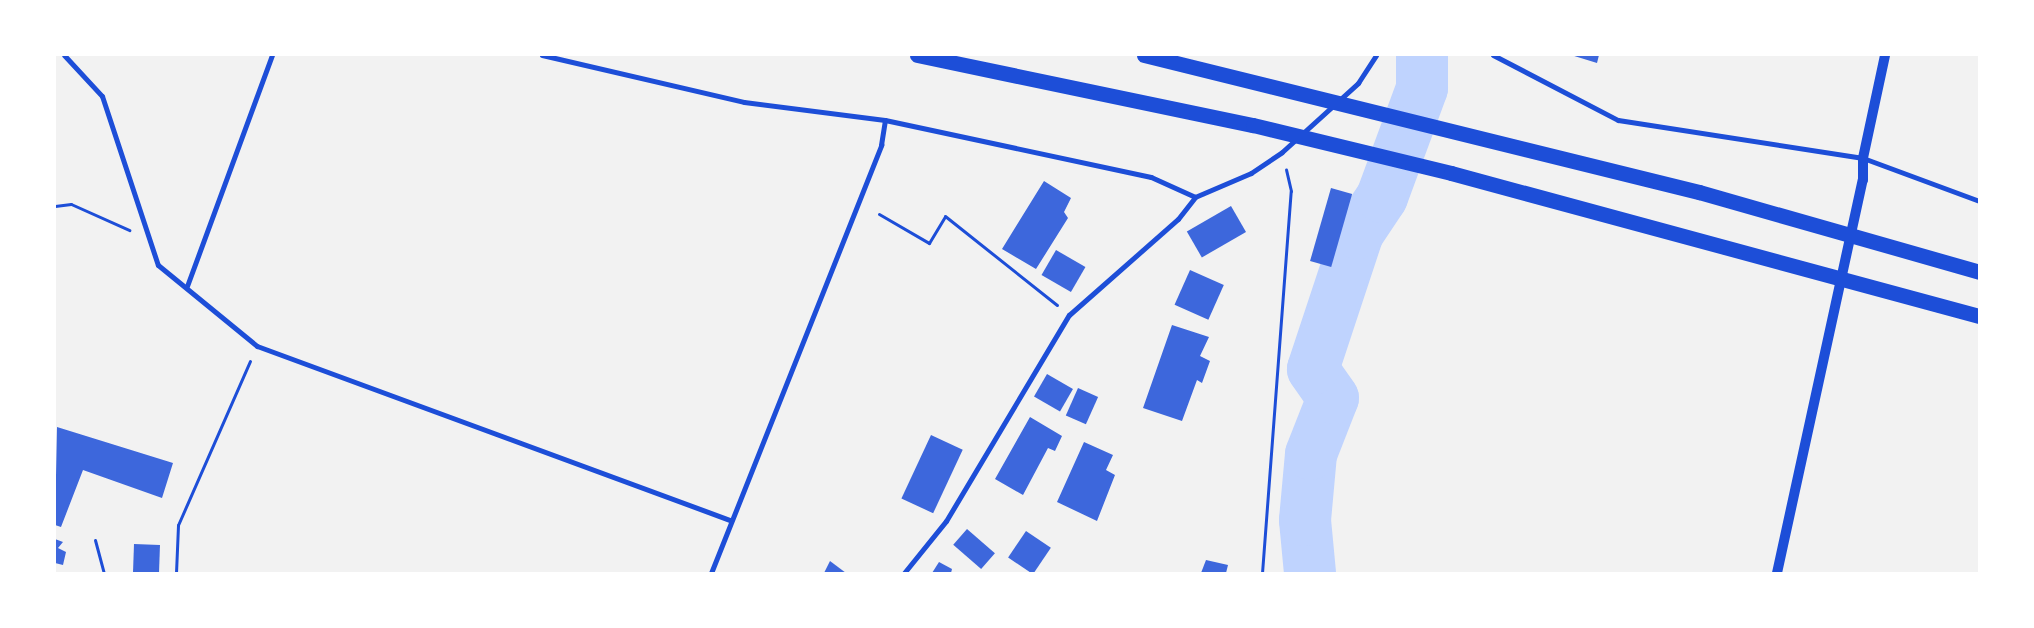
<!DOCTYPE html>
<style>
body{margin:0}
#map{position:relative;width:2034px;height:628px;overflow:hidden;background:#f2f2f2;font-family:"IBM Plex Sans",sans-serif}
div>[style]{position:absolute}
.river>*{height:52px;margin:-26px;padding:0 26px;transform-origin:26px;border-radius:26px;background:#bfd3fe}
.building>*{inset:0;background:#3d67dc;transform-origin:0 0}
.path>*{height:3px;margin:-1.5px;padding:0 1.5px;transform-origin:1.5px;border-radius:1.5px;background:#1d4ed8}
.minor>*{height:5px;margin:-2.5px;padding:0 2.5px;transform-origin:2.5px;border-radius:2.5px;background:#1d4ed8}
.secondary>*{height:10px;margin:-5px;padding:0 5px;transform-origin:5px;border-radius:5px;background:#1d4ed8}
.motorway>*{height:15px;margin:-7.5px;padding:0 7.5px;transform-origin:7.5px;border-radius:7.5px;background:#1d4ed8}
span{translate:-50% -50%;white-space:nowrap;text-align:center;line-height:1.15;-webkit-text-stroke:4.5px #fff;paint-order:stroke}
.frame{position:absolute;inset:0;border:56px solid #fff;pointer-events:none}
</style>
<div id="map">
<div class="river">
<i style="left:1310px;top:573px;width:53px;rotate:-95.4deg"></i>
<i style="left:1305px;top:520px;width:66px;rotate:-84.8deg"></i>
<i style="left:1311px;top:454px;width:60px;rotate:-68.6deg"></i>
<i style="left:1333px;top:398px;width:35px;rotate:-125deg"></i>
<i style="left:1313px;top:369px;width:143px;rotate:-71.7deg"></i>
<i style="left:1358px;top:233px;width:43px;rotate:-56.3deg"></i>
<i style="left:1382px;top:197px;width:116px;rotate:-69.8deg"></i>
<i style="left:1422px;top:88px;width:33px;rotate:-90deg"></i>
</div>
<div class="building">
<i style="clip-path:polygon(1571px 55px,1599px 55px,1597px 63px)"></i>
<i style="clip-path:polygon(1044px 181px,1071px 198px,1064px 212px,1068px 218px,1036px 269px,1002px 249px)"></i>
<i style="left:1331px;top:188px;width:22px;height:76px;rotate:16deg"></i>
<i style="left:1231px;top:206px;width:30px;height:51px;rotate:60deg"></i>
<i style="left:1056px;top:250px;width:34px;height:29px;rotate:30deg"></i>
<i style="left:1190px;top:270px;width:37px;height:38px;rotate:24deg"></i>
<i style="clip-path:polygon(1172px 325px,1209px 337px,1200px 356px,1210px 361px,1202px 383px,1197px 380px,1182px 421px,1143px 408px)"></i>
<i style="left:1047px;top:374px;width:30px;height:26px;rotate:30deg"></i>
<i style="left:1078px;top:388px;width:22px;height:30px;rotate:24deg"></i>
<i style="clip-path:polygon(1030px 417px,1062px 436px,1055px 451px,1048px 448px,1023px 495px,995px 479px)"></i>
<i style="clip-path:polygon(57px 427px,173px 463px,162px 498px,83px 470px,61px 527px,55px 525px)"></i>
<i style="left:931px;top:435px;width:35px;height:70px;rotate:25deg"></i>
<i style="clip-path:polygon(1084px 442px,1113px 455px,1106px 470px,1115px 475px,1097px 521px,1057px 502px)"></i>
<i style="left:967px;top:529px;width:37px;height:21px;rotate:41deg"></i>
<i style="left:1026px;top:531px;width:30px;height:32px;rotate:34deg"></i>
<i style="clip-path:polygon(55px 539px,63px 542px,58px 548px,66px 552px,63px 565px,55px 563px)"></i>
<i style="left:134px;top:544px;width:26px;height:29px;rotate:2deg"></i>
<i style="clip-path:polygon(1206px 560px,1228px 565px,1226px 573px,1201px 573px)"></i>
<i style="clip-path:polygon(830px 561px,846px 573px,824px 573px)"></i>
<i style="clip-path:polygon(939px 562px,952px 569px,951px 573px,932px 573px)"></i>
</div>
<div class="path">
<i style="left:55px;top:206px;width:16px;rotate:-7deg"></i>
<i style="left:71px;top:204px;width:64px;rotate:24.1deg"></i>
<i style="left:879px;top:214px;width:58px;rotate:30.1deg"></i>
<i style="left:929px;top:243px;width:31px;rotate:-59deg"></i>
<i style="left:945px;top:216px;width:143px;rotate:38.5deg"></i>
<i style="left:95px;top:540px;width:34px;rotate:75deg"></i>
<i style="left:176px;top:573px;width:48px;rotate:-87.6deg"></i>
<i style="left:178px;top:525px;width:179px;rotate:-66.3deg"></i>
<i style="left:1262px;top:573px;width:383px;rotate:-85.7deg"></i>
<i style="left:1291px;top:191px;width:22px;rotate:-103deg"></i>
</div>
<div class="minor">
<i style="left:64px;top:55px;width:56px;rotate:47.2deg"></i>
<i style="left:102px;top:96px;width:178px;rotate:71.7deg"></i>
<i style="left:158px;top:265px;width:128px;rotate:39.3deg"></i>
<i style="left:257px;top:346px;width:504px;rotate:20.2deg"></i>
<i style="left:542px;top:55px;width:207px;rotate:13.1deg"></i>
<i style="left:744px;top:102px;width:142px;rotate:7.3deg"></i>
<i style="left:885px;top:120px;width:272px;rotate:12.1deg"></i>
<i style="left:1151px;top:177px;width:48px;rotate:24.4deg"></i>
<i style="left:1493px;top:55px;width:141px;rotate:27.5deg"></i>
<i style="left:1618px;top:120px;width:248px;rotate:8.8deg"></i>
<i style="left:1863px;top:158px;width:124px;rotate:20.3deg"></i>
<i style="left:187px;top:286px;width:246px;rotate:-69.8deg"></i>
<i style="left:711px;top:573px;width:461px;rotate:-68.3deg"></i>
<i style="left:881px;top:145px;width:25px;rotate:-81deg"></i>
<i style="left:904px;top:573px;width:67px;rotate:-51.1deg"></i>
<i style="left:946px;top:521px;width:240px;rotate:-59.2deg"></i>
<i style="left:1069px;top:315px;width:145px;rotate:-41.4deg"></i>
<i style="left:1178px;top:219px;width:28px;rotate:-52deg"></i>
<i style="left:1195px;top:197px;width:61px;rotate:-23.2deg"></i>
<i style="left:1251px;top:173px;width:37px;rotate:-34deg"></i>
<i style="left:1282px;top:152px;width:103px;rotate:-42.2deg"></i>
<i style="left:1358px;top:83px;width:33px;rotate:-57deg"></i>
</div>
<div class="secondary">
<i style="left:1777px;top:573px;width:402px;rotate:-77.7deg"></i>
<i style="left:1863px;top:180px;width:22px;rotate:-90deg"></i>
<i style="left:1863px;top:158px;width:105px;rotate:-77.9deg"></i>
</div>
<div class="motorway">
<i style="left:917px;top:55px;width:343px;rotate:11.8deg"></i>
<i style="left:1253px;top:125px;width:204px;rotate:13.6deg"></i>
<i style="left:1451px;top:173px;width:547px;rotate:15.15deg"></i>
<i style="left:1144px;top:55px;width:572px;rotate:13.87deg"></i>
<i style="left:1699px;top:192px;width:291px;rotate:15.9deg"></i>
</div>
<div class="frame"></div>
</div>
